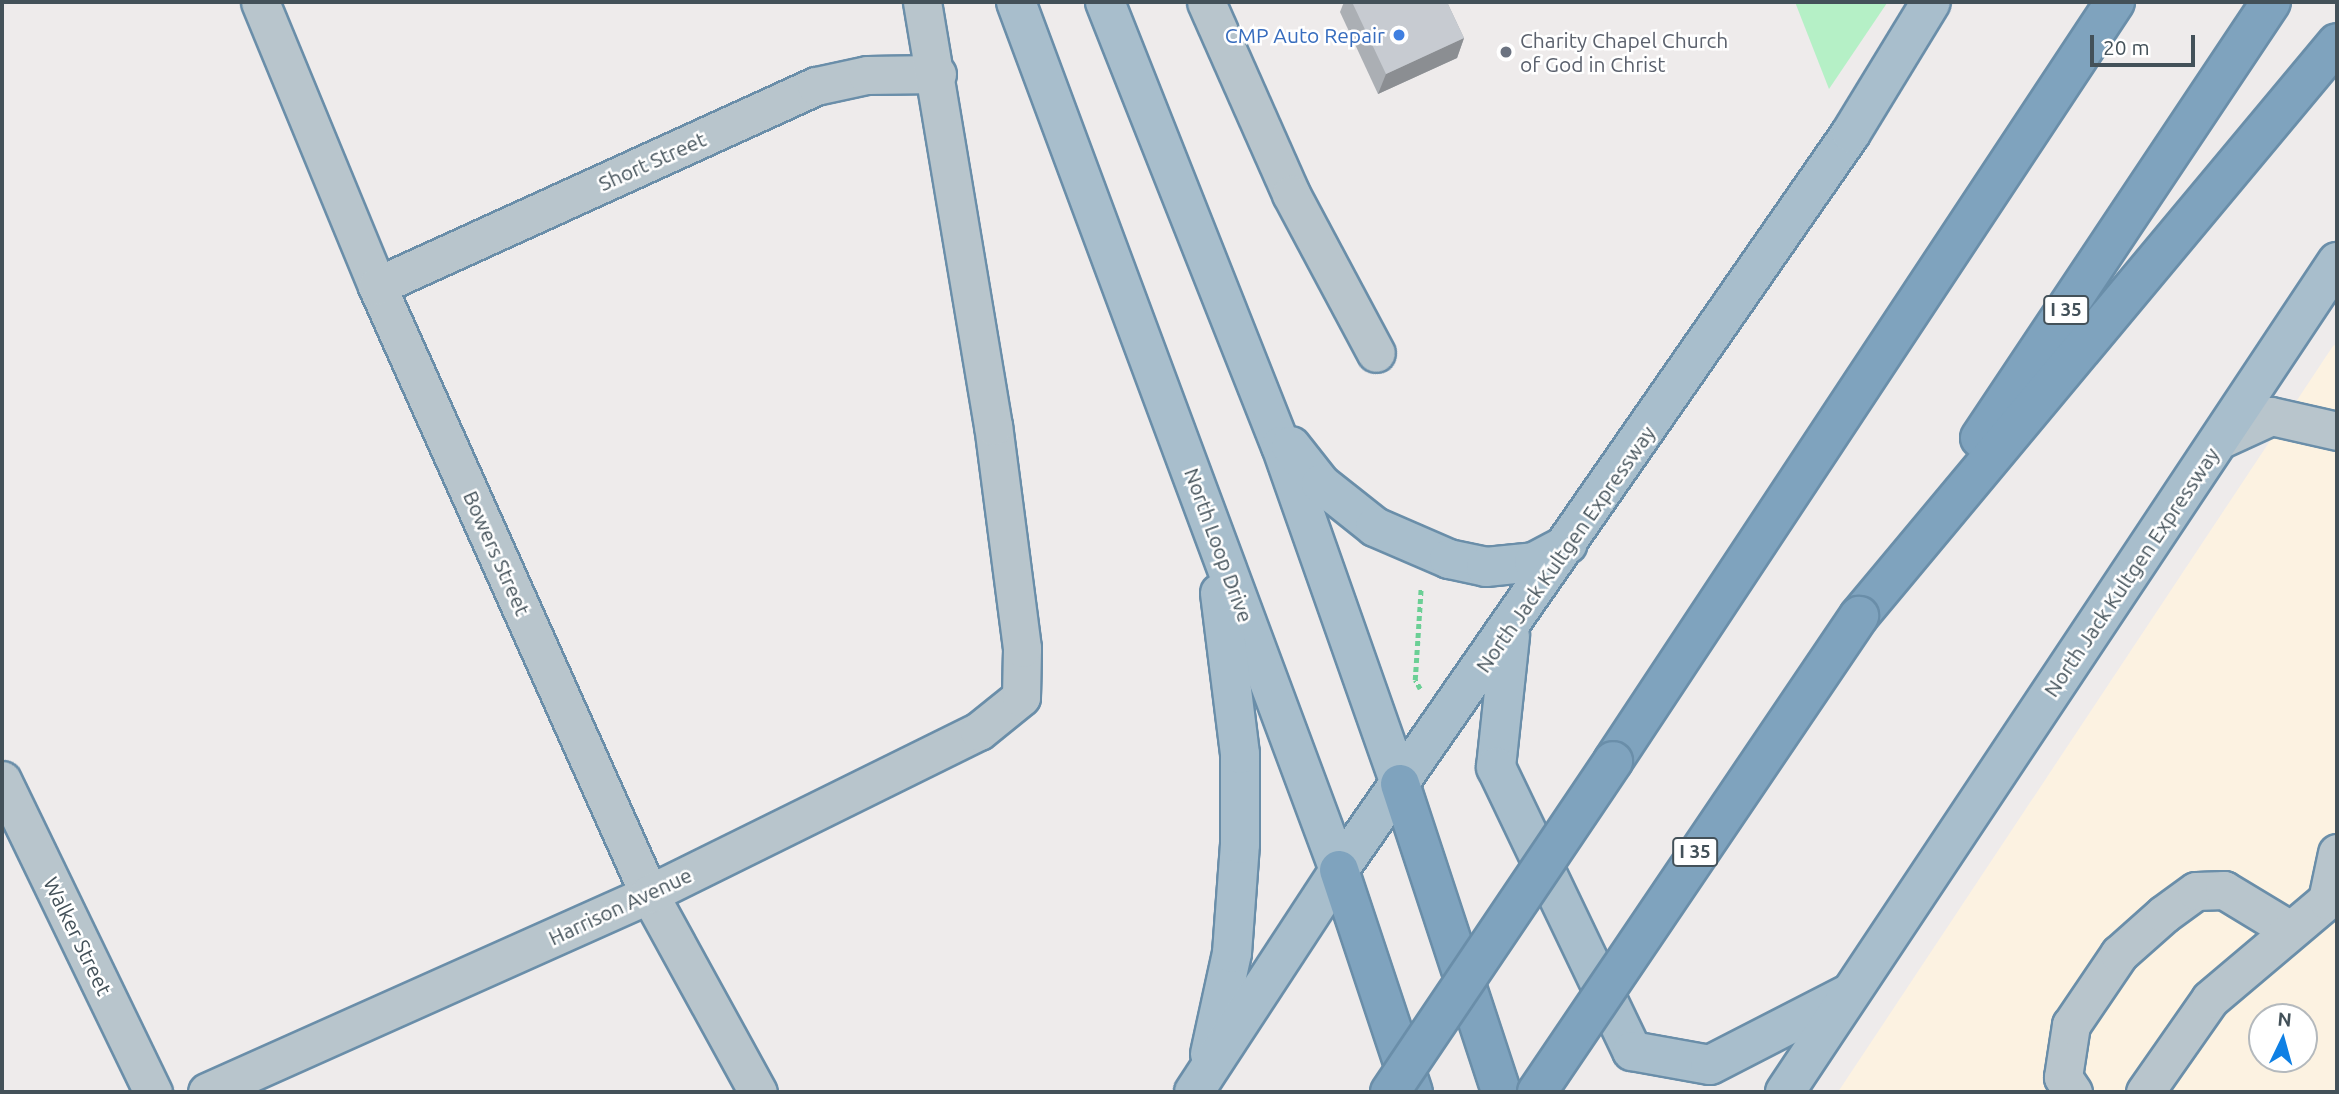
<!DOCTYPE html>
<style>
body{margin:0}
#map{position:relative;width:2339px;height:1094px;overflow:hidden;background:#eeebeb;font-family:Ubuntu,sans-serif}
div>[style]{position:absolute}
.commercial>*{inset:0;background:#fcf2e1}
.green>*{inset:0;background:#b5f0c6}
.path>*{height:4.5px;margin-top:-2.25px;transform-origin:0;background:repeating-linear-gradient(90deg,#6bcf95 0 5px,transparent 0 8.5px)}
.roads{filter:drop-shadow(2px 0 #6a8ea9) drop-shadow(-2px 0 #6a8ea9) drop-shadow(0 2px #6a8ea9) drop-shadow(0 -2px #6a8ea9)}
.minor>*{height:37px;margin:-18.5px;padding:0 18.5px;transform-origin:18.5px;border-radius:18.5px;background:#b8c5cc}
.major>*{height:38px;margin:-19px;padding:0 19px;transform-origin:19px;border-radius:19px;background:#a8becc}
.highway>*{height:38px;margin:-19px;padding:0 19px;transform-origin:19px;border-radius:19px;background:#7fa3be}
.bridges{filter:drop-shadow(2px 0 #6a8ea9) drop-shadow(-2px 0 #6a8ea9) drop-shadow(0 2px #6a8ea9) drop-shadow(0 -2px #6a8ea9)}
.highway-bridge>*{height:38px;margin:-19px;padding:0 19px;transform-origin:19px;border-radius:19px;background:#7fa3be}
.wall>*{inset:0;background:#abafb4}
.shaded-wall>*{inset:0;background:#8b8e92}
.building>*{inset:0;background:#c7cbd1}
.dots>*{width:19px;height:19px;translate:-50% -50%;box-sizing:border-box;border:4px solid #fff;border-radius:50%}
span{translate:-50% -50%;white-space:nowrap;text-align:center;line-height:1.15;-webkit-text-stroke:5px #fff;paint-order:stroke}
.shield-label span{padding:2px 5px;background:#fff;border:2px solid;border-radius:5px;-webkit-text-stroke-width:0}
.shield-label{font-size:19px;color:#435159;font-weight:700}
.shop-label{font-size:21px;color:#366cbe}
.right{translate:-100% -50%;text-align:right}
.worship-label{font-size:21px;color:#5b616d}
.left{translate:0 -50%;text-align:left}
.street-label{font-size:21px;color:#435159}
.frame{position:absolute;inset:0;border:4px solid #435159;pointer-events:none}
.north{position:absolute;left:2248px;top:1003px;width:70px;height:70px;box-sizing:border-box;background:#fff;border:2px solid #b4b9bd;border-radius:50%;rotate:5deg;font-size:19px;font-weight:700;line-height:28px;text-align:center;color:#435159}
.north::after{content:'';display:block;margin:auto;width:24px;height:32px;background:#0f80e4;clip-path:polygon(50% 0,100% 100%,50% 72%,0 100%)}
.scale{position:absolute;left:2090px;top:35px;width:105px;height:32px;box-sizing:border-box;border:4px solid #435159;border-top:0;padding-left:9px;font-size:21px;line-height:24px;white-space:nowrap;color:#435159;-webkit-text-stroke:5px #fff;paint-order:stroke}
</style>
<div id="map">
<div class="commercial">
<i style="clip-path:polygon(evenodd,2337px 344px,2337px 1092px,1838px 1092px,2333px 346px,2337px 344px,2262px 1017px,2304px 1017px,2304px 1059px,2262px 1059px,2262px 1017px)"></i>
</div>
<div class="green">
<i style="clip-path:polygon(1795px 2px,1887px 3px,1829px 89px)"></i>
</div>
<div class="path">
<i style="left:1420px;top:689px;width:10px;rotate:-119deg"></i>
<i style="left:1415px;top:680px;width:93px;rotate:-86.3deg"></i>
</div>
<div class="roads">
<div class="minor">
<i style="left:260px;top:2px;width:307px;rotate:67.6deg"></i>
<i style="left:377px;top:286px;width:666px;rotate:65.9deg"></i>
<i style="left:649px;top:894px;width:226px;rotate:61.2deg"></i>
<i style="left:1206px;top:2px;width:210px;rotate:66.1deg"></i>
<i style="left:1291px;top:194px;width:180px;rotate:61.9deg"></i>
<i style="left:377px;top:286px;width:482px;rotate:-24.5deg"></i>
<i style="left:816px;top:86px;width:52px;rotate:-12.2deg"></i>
<i style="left:867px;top:75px;width:70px;rotate:-0.8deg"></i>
<i style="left:2219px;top:440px;width:57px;rotate:-24.8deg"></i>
<i style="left:2271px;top:416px;width:68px;rotate:12.8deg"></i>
<i style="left:2px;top:780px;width:347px;rotate:64.2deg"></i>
<i style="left:207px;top:1092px;width:484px;rotate:-24.1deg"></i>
<i style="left:649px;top:894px;width:368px;rotate:-26.3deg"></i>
<i style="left:979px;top:731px;width:54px;rotate:-39deg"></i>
<i style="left:1021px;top:697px;width:49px;rotate:-88.8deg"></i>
<i style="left:1022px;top:648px;width:224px;rotate:-97.4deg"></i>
<i style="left:993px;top:426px;width:430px;rotate:-99.5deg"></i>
<i style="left:2073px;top:1092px;width:18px;rotate:-124deg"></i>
<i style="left:2063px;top:1077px;width:53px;rotate:-81.3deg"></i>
<i style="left:2071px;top:1025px;width:86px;rotate:-55.9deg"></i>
<i style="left:2119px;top:954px;width:60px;rotate:-41.6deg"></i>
<i style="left:2164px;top:914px;width:39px;rotate:-36deg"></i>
<i style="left:2196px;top:891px;width:28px;rotate:-2deg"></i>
<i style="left:2224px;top:890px;width:77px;rotate:31.2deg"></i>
<i style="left:2145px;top:1092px;width:113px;rotate:-55deg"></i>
<i style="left:2210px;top:999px;width:153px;rotate:-40.2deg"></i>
<i style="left:2327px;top:900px;width:48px;rotate:-78deg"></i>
</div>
<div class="major">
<i style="left:1016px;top:2px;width:926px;rotate:69.59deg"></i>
<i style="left:1105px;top:2px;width:478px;rotate:68.4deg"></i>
<i style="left:1281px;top:446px;width:358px;rotate:70.6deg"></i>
<i style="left:1291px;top:446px;width:48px;rotate:51.7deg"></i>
<i style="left:1321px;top:484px;width:69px;rotate:38.5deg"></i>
<i style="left:1375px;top:527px;width:81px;rotate:23.4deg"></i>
<i style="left:1449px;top:559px;width:38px;rotate:12deg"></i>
<i style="left:1486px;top:567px;width:48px;rotate:-5.9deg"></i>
<i style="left:1534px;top:562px;width:38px;rotate:-28deg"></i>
<i style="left:1510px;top:636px;width:132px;rotate:96.1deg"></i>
<i style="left:1496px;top:767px;width:315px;rotate:64.4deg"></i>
<i style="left:1632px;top:1051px;width:79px;rotate:10.2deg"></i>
<i style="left:1710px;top:1065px;width:155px;rotate:-27.2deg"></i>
<i style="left:1210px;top:1054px;width:103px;rotate:-77.7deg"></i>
<i style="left:1232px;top:953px;width:109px;rotate:-85.8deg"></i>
<i style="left:1240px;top:844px;width:90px;rotate:-90deg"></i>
<i style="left:1240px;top:754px;width:162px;rotate:-97.1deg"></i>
<i style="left:1194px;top:1092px;width:265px;rotate:-56.8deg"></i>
<i style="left:1339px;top:870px;width:897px;rotate:-55.21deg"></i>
<i style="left:1851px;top:133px;width:153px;rotate:-58.6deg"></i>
<i style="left:1785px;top:1092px;width:997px;rotate:-56.37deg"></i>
</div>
<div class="highway">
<i style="left:1980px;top:438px;width:524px;rotate:-56.28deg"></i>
<i style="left:1859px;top:616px;width:746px;rotate:-50.16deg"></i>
<i style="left:1613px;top:761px;width:910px;rotate:-56.52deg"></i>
<i style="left:1400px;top:784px;width:324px;rotate:71.8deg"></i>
<i style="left:1339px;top:870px;width:234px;rotate:71.6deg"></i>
</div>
</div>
<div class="bridges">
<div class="highway-bridge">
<i style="left:1390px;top:1092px;width:399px;rotate:-56deg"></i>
<i style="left:1537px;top:1092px;width:575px;rotate:-55.92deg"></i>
</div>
</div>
<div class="wall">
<i style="clip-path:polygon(1344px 2px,1447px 2px,1464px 38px,1457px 58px,1378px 94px,1340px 12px)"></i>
</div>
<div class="shaded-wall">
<i style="clip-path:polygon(1464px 38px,1457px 58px,1378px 94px,1386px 74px)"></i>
</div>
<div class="building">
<i style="clip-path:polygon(1352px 2px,1447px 2px,1464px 38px,1386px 74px)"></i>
</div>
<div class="dots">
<i style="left:1399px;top:35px;background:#3f7fe0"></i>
<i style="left:1506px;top:52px;background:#6b7280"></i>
</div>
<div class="shield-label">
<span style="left:2066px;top:310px">I 35</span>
<span style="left:1695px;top:852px">I 35</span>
</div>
<div class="shop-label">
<span class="right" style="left:1385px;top:35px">CMP Auto Repair</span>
</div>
<div class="worship-label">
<span class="left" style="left:1520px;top:52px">Charity Chapel Church<br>of God in Christ</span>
</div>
<div class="street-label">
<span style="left:652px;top:161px;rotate:-24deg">Short Street</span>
<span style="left:1219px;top:545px;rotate:70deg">North Loop Drive</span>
<span style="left:1565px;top:549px;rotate:-55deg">North Jack Kultgen Expressway</span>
<span style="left:497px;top:553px;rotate:66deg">Bowers Street</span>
<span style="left:2131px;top:572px;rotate:-56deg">North Jack Kultgen Expressway</span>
<span style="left:620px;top:906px;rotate:-25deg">Harrison Avenue</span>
<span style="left:78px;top:936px;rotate:64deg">Walker Street</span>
</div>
<div class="frame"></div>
<div class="north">N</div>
<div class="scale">20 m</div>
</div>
